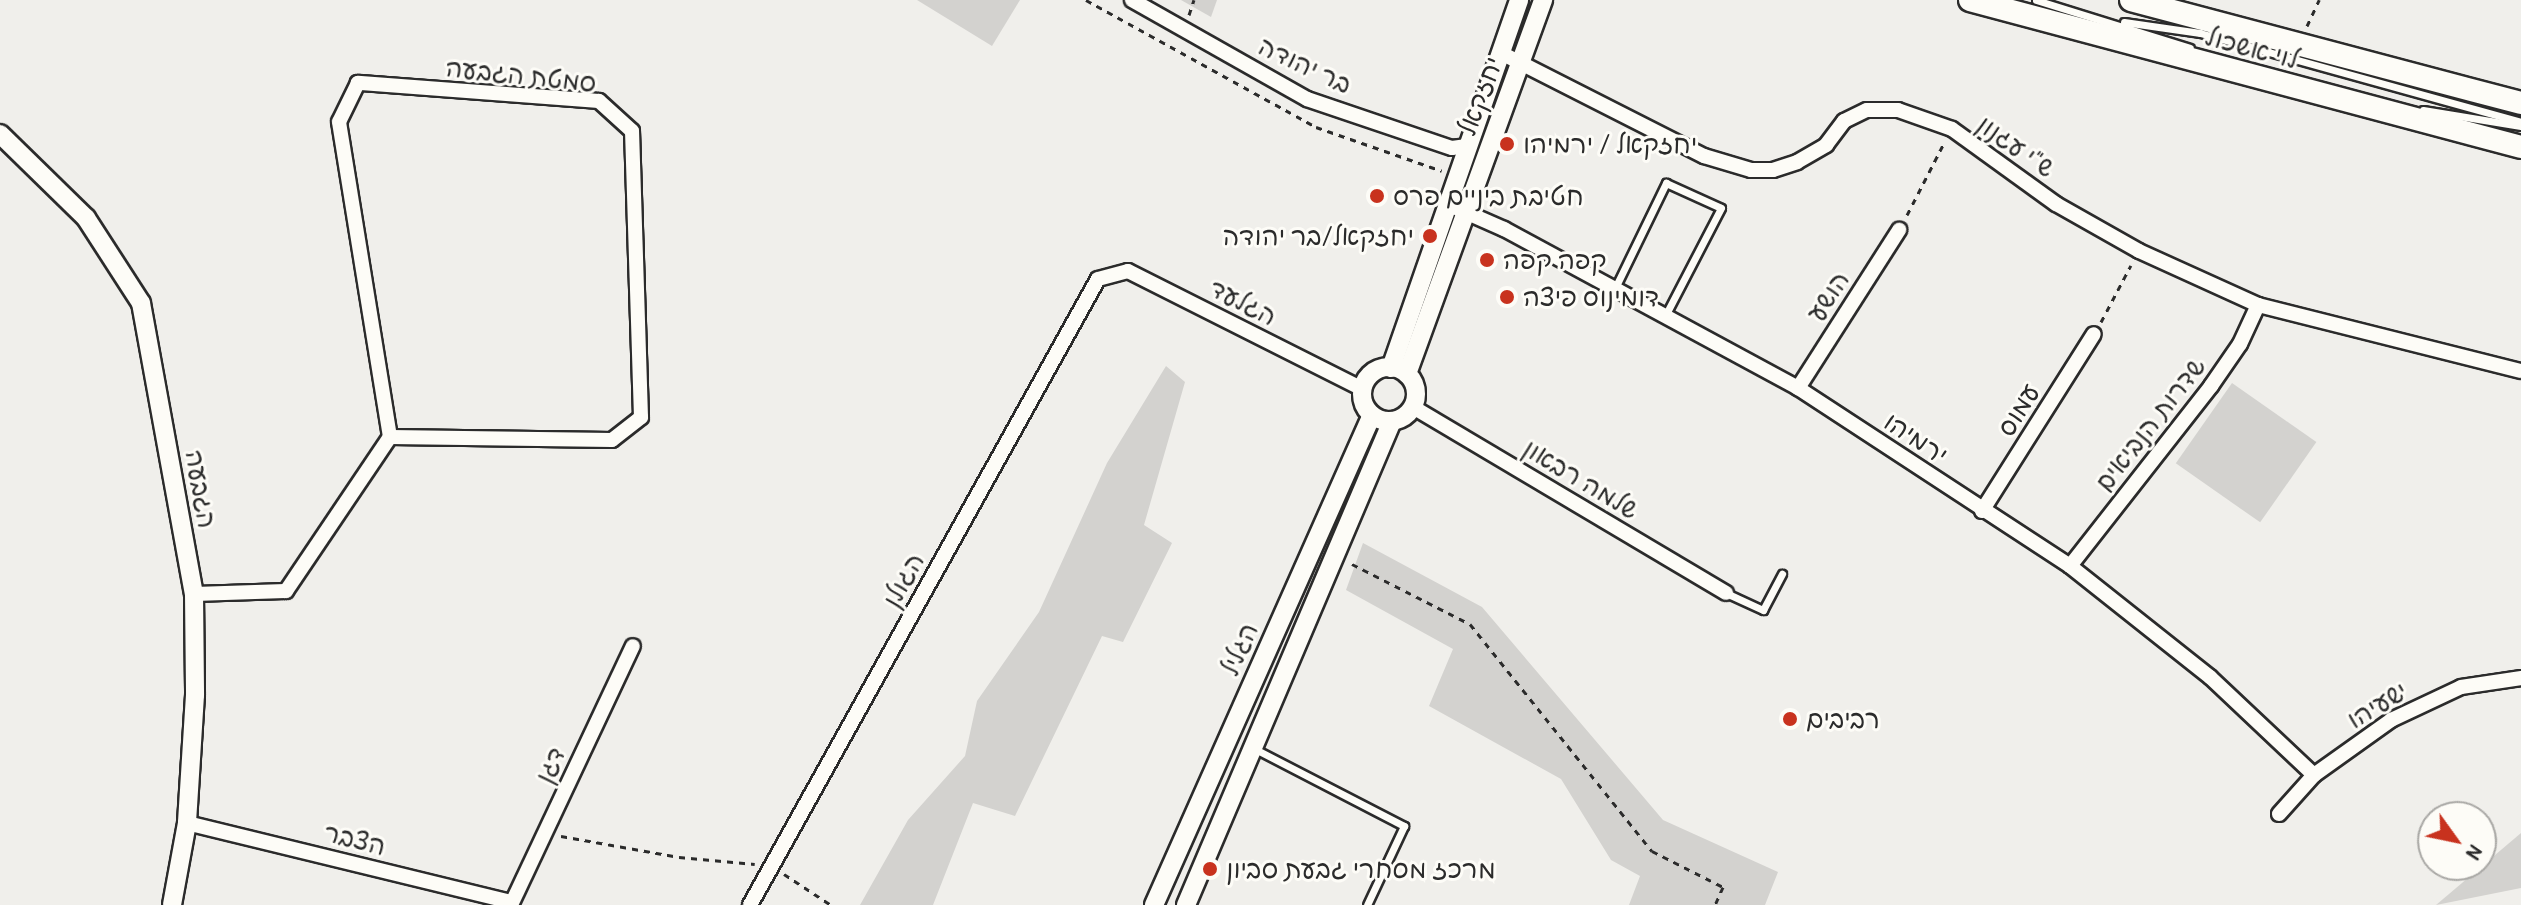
<!DOCTYPE html>
<meta charset="utf-8">
<style>
body{margin:0}
#map{position:relative;width:2521px;height:905px;overflow:hidden;background:#f0efeb;font-family:"Patrick Hand","Playpen Sans Hebrew",sans-serif}
div>[style]{position:absolute}
.green>*{inset:0;background:#d3d2cf;transform-origin:0 0}
.path>*{height:3px;margin-top:-1.5px;transform-origin:0;background:repeating-linear-gradient(90deg,#2b2b2b 0 6px,transparent 0 12px)}
.roads{filter:drop-shadow(2px 0 #2b2b2b) drop-shadow(-2px 0 #2b2b2b) drop-shadow(0 2px #2b2b2b) drop-shadow(0 -2px #2b2b2b)}
.service>*{height:7px;margin:-3.5px;padding:0 3.5px;transform-origin:3.5px;border-radius:3.5px;background:#fdfcf7}
.minor>*{height:14px;margin:-7px;padding:0 7px;transform-origin:7px;border-radius:7px;background:#fdfcf7}
.tertiary>*{height:18px;margin:-9px;padding:0 9px;transform-origin:9px;border-radius:9px;background:#fdfcf7}
.tertiary>.ring{margin:-9px;padding:0;box-sizing:content-box;background:none;border:18px solid #fdfcf7;border-radius:50%}
.secondary>*{height:22px;margin:-11px;padding:0 11px;transform-origin:11px;border-radius:11px;background:#fdfcf7}
.dots>*{width:22px;height:22px;translate:-50% -50%;box-sizing:border-box;border:4px solid #fdfcf7;border-radius:50%}
span{translate:-50% -50%;white-space:nowrap;text-align:center;line-height:1.15;-webkit-text-stroke:6px #fdfcf7;paint-order:stroke}
.street-label{font-size:26px;color:#2b2b2b}
.poi-label{font-size:26px;color:#2b2b2b}
.left{translate:0 -50%;text-align:left}
.right{translate:-100% -50%;text-align:right}
.north{position:absolute;left:2417px;top:801px;width:80px;height:80px;box-sizing:border-box;background:#fdfcf7;border:2px solid #a9a8a5;border-radius:50%;rotate:123deg;font-size:22px;font-weight:700;line-height:32px;text-align:center;color:#2b2b2b}
.north::after{content:'';display:block;margin:auto;width:28px;height:36px;background:#c8321e;clip-path:polygon(50% 0,100% 100%,50% 72%,0 100%)}
</style>
<div id="map">
<div class="green">
<i style="clip-path:polygon(917px 0,1020px 0,992px 46px)"></i>
<i style="clip-path:polygon(1181px 0,1217px 0,1211px 17px)"></i>
<i style="clip-path:polygon(1166px 366px,1185px 382px,1144px 525px,1172px 543px,1123px 642px,1102px 636px,1015px 816px,973px 803px,933px 905px,860px 905px,908px 820px,965px 756px,977px 701px,1039px 612px,1107px 463px)"></i>
<i style="left:2232px;top:383px;width:103px;height:98px;rotate:35deg"></i>
<i style="clip-path:polygon(1363px 543px,1482px 607px,1663px 820px,1778px 872px,1765px 905px,1629px 905px,1640px 876px,1611px 860px,1561px 779px,1429px 706px,1453px 649px,1346px 590px)"></i>
<i style="clip-path:polygon(2521px 833px,2521px 888px,2436px 905px)"></i>
</div>
<div class="path">
<i style="left:1086px;top:0;width:263px;rotate:28.9deg"></i>
<i style="left:1316px;top:127px;width:133px;rotate:19.2deg"></i>
<i style="left:1189px;top:15px;width:16px;rotate:-72deg"></i>
<i style="left:2307px;top:26px;width:29px;rotate:-65deg"></i>
<i style="left:1907px;top:215px;width:81px;rotate:-62.8deg"></i>
<i style="left:2101px;top:322px;width:64px;rotate:-62.2deg"></i>
<i style="left:1352px;top:564px;width:132px;rotate:27deg"></i>
<i style="left:1470px;top:624px;width:291px;rotate:51.3deg"></i>
<i style="left:1652px;top:851px;width:80px;rotate:26.9deg"></i>
<i style="left:1723px;top:887px;width:20px;rotate:114deg"></i>
<i style="left:561px;top:836px;width:120px;rotate:10.1deg"></i>
<i style="left:679px;top:857px;width:76px;rotate:5.3deg"></i>
<i style="left:784px;top:874px;width:56px;rotate:33.4deg"></i>
</div>
<div class="roads">
<div class="service">
<i style="left:2036px;top:0;width:161px;rotate:17.3deg"></i>
<i style="left:2124px;top:22px;width:77px;rotate:8.2deg"></i>
<i style="left:2200px;top:33px;width:333px;rotate:15.5deg"></i>
<i style="left:2423px;top:110px;width:99px;rotate:9.3deg"></i>
<i style="left:1615px;top:288px;width:117px;rotate:-64.1deg"></i>
<i style="left:1666px;top:183px;width:60px;rotate:24.4deg"></i>
<i style="left:1721px;top:208px;width:119px;rotate:117.4deg"></i>
<i style="left:1726px;top:593px;width:41px;rotate:24.7deg"></i>
<i style="left:1763px;top:610px;width:41px;rotate:-62.2deg"></i>
<i style="left:1255px;top:749px;width:168px;rotate:27.3deg"></i>
<i style="left:1404px;top:826px;width:87px;rotate:115.1deg"></i>
</div>
<div class="minor">
<i style="left:1132px;top:0;width:201px;rotate:29.5deg"></i>
<i style="left:1307px;top:99px;width:153px;rotate:18.7deg"></i>
<i style="left:1452px;top:148px;width:15px;rotate:-8deg"></i>
<i style="left:1501px;top:53px;width:228px;rotate:26.9deg"></i>
<i style="left:1704px;top:156px;width:49px;rotate:16.6deg"></i>
<i style="left:1751px;top:170px;width:22px"></i>
<i style="left:1773px;top:170px;width:25px;rotate:-18deg"></i>
<i style="left:1797px;top:162px;width:34px;rotate:-30deg"></i>
<i style="left:1826px;top:145px;width:30px;rotate:-53deg"></i>
<i style="left:1844px;top:121px;width:25px;rotate:-26deg"></i>
<i style="left:1867px;top:110px;width:31px"></i>
<i style="left:1898px;top:110px;width:57px;rotate:19.4deg"></i>
<i style="left:1952px;top:129px;width:128px;rotate:35.8deg"></i>
<i style="left:2056px;top:204px;width:95px;rotate:29.5deg"></i>
<i style="left:2139px;top:251px;width:131px;rotate:24.4deg"></i>
<i style="left:2258px;top:305px;width:271px;rotate:14.1deg"></i>
<i style="left:1447px;top:204px;width:62px;rotate:23.7deg"></i>
<i style="left:1504px;top:229px;width:334px;rotate:28.4deg"></i>
<i style="left:1798px;top:388px;width:325px;rotate:33.2deg"></i>
<i style="left:2070px;top:566px;width:179px;rotate:38.4deg"></i>
<i style="left:2210px;top:677px;width:143px;rotate:43.3deg"></i>
<i style="left:1798px;top:388px;width:188px;rotate:-57.4deg"></i>
<i style="left:1413px;top:407px;width:364px;rotate:30.7deg"></i>
<i style="left:1982px;top:511px;width:209px;rotate:-57.7deg"></i>
<i style="left:2070px;top:566px;width:229px;rotate:-51.9deg"></i>
<i style="left:2211px;top:386px;width:51px;rotate:-55.4deg"></i>
<i style="left:2240px;top:344px;width:43px;rotate:-65.2deg"></i>
<i style="left:194px;top:594px;width:92px;rotate:-1.9deg"></i>
<i style="left:286px;top:591px;width:186px;rotate:-56deg"></i>
<i style="left:390px;top:437px;width:222px;rotate:0.8deg"></i>
<i style="left:612px;top:440px;width:37px;rotate:-38deg"></i>
<i style="left:641px;top:417px;width:286px;rotate:-91.8deg"></i>
<i style="left:632px;top:131px;width:45px;rotate:-137.7deg"></i>
<i style="left:599px;top:101px;width:242px;rotate:-175.7deg"></i>
<i style="left:358px;top:83px;width:43px;rotate:116deg"></i>
<i style="left:339px;top:122px;width:319px;rotate:80.8deg"></i>
<i style="left:2279px;top:814px;width:52px;rotate:-48.1deg"></i>
<i style="left:2314px;top:775px;width:95px;rotate:-35.5deg"></i>
<i style="left:2391px;top:720px;width:77px;rotate:-25.2deg"></i>
<i style="left:2461px;top:687px;width:61px;rotate:-8.5deg"></i>
<i style="left:187px;top:823px;width:334px;rotate:13.7deg"></i>
<i style="left:511px;top:905px;width:286px;rotate:-64.8deg"></i>
<i style="left:750px;top:905px;width:716px;rotate:-60.93deg"></i>
<i style="left:1098px;top:279px;width:31px;rotate:-15deg"></i>
<i style="left:1128px;top:271px;width:263px;rotate:26.7deg"></i>
</div>
<div class="tertiary">
<i style="left:0;top:134px;width:120px;rotate:44.3deg"></i>
<i style="left:86px;top:218px;width:101px;rotate:57.1deg"></i>
<i style="left:141px;top:303px;width:296px;rotate:79.7deg"></i>
<i style="left:194px;top:594px;width:101px;rotate:89.4deg"></i>
<i style="left:195px;top:695px;width:128px;rotate:93.6deg"></i>
<i style="left:187px;top:823px;width:83px;rotate:100.4deg"></i>
<i class="ring" style="left:1362px;top:367px;width:36px;height:36px"></i>
<i style="left:1391px;top:368px;width:390px;rotate:-70.8deg"></i>
<i style="left:1407px;top:374px;width:398px;rotate:-70deg"></i>
<i style="left:1154px;top:905px;width:536px;rotate:-66.02deg"></i>
<i style="left:1186px;top:905px;width:526px;rotate:-66.94deg"></i>
</div>
<div class="secondary">
<i style="left:1970px;top:0;width:570px;rotate:14.94deg"></i>
<i style="left:2131px;top:0;width:403px;rotate:14.8deg"></i>
</div>
</div>
<div class="dots">
<i style="left:1507px;top:144px;background:#c8321e"></i>
<i style="left:1377px;top:196px;background:#c8321e"></i>
<i style="left:1430px;top:236px;background:#c8321e"></i>
<i style="left:1487px;top:260px;background:#c8321e"></i>
<i style="left:1507px;top:297px;background:#c8321e"></i>
<i style="left:1790px;top:719px;background:#c8321e"></i>
<i style="left:1210px;top:869px;background:#c8321e"></i>
</div>
<div class="street-label">
<span style="left:2252px;top:48px;rotate:15deg">לוי אשכול</span>
<span style="left:1305px;top:65px;rotate:25deg">בר יהודה</span>
<span style="left:521px;top:75px;rotate:6deg">סמטת הגבעה</span>
<span style="left:1480px;top:96px;rotate:-69deg">יחזקאל</span>
<span style="left:2016px;top:146px;rotate:35deg">ש"י עגנון</span>
<span style="left:1828px;top:296px;rotate:-57deg">הושע</span>
<span style="left:1243px;top:302px;rotate:27deg">הגלעד</span>
<span style="left:2018px;top:410px;rotate:-58deg">עמוס</span>
<span style="left:2150px;top:424px;rotate:-52deg">שדרות הנביאים</span>
<span style="left:1916px;top:438px;rotate:34deg">ירמיהו</span>
<span style="left:1581px;top:479px;rotate:31deg">שלמה רבאון</span>
<span style="left:201px;top:489px;rotate:80deg">הגבעה</span>
<span style="left:903px;top:580px;rotate:-61deg">הגולן</span>
<span style="left:1239px;top:649px;rotate:-66deg">הגליל</span>
<span style="left:2377px;top:705px;rotate:-31deg">ישעיהו</span>
<span style="left:550px;top:765px;rotate:-65deg">דגן</span>
<span style="left:355px;top:839px;rotate:14deg">הצבר</span>
</div>
<div class="poi-label">
<span class="left" style="left:1523px;top:144px">יחזקאל / ירמיהו</span>
<span class="left" style="left:1393px;top:196px">חטיבת ביניים פרס</span>
<span class="right" style="left:1414px;top:236px">יחזקאל/בר יהודה</span>
<span class="left" style="left:1503px;top:260px">קפה קפה</span>
<span class="left" style="left:1523px;top:297px">דומינוס פיצה</span>
<span class="left" style="left:1806px;top:719px">רביבים</span>
<span class="left" style="left:1226px;top:869px">מרכז מסחרי גבעת סביון</span>
</div>
<div class="north">N</div>
</div>
